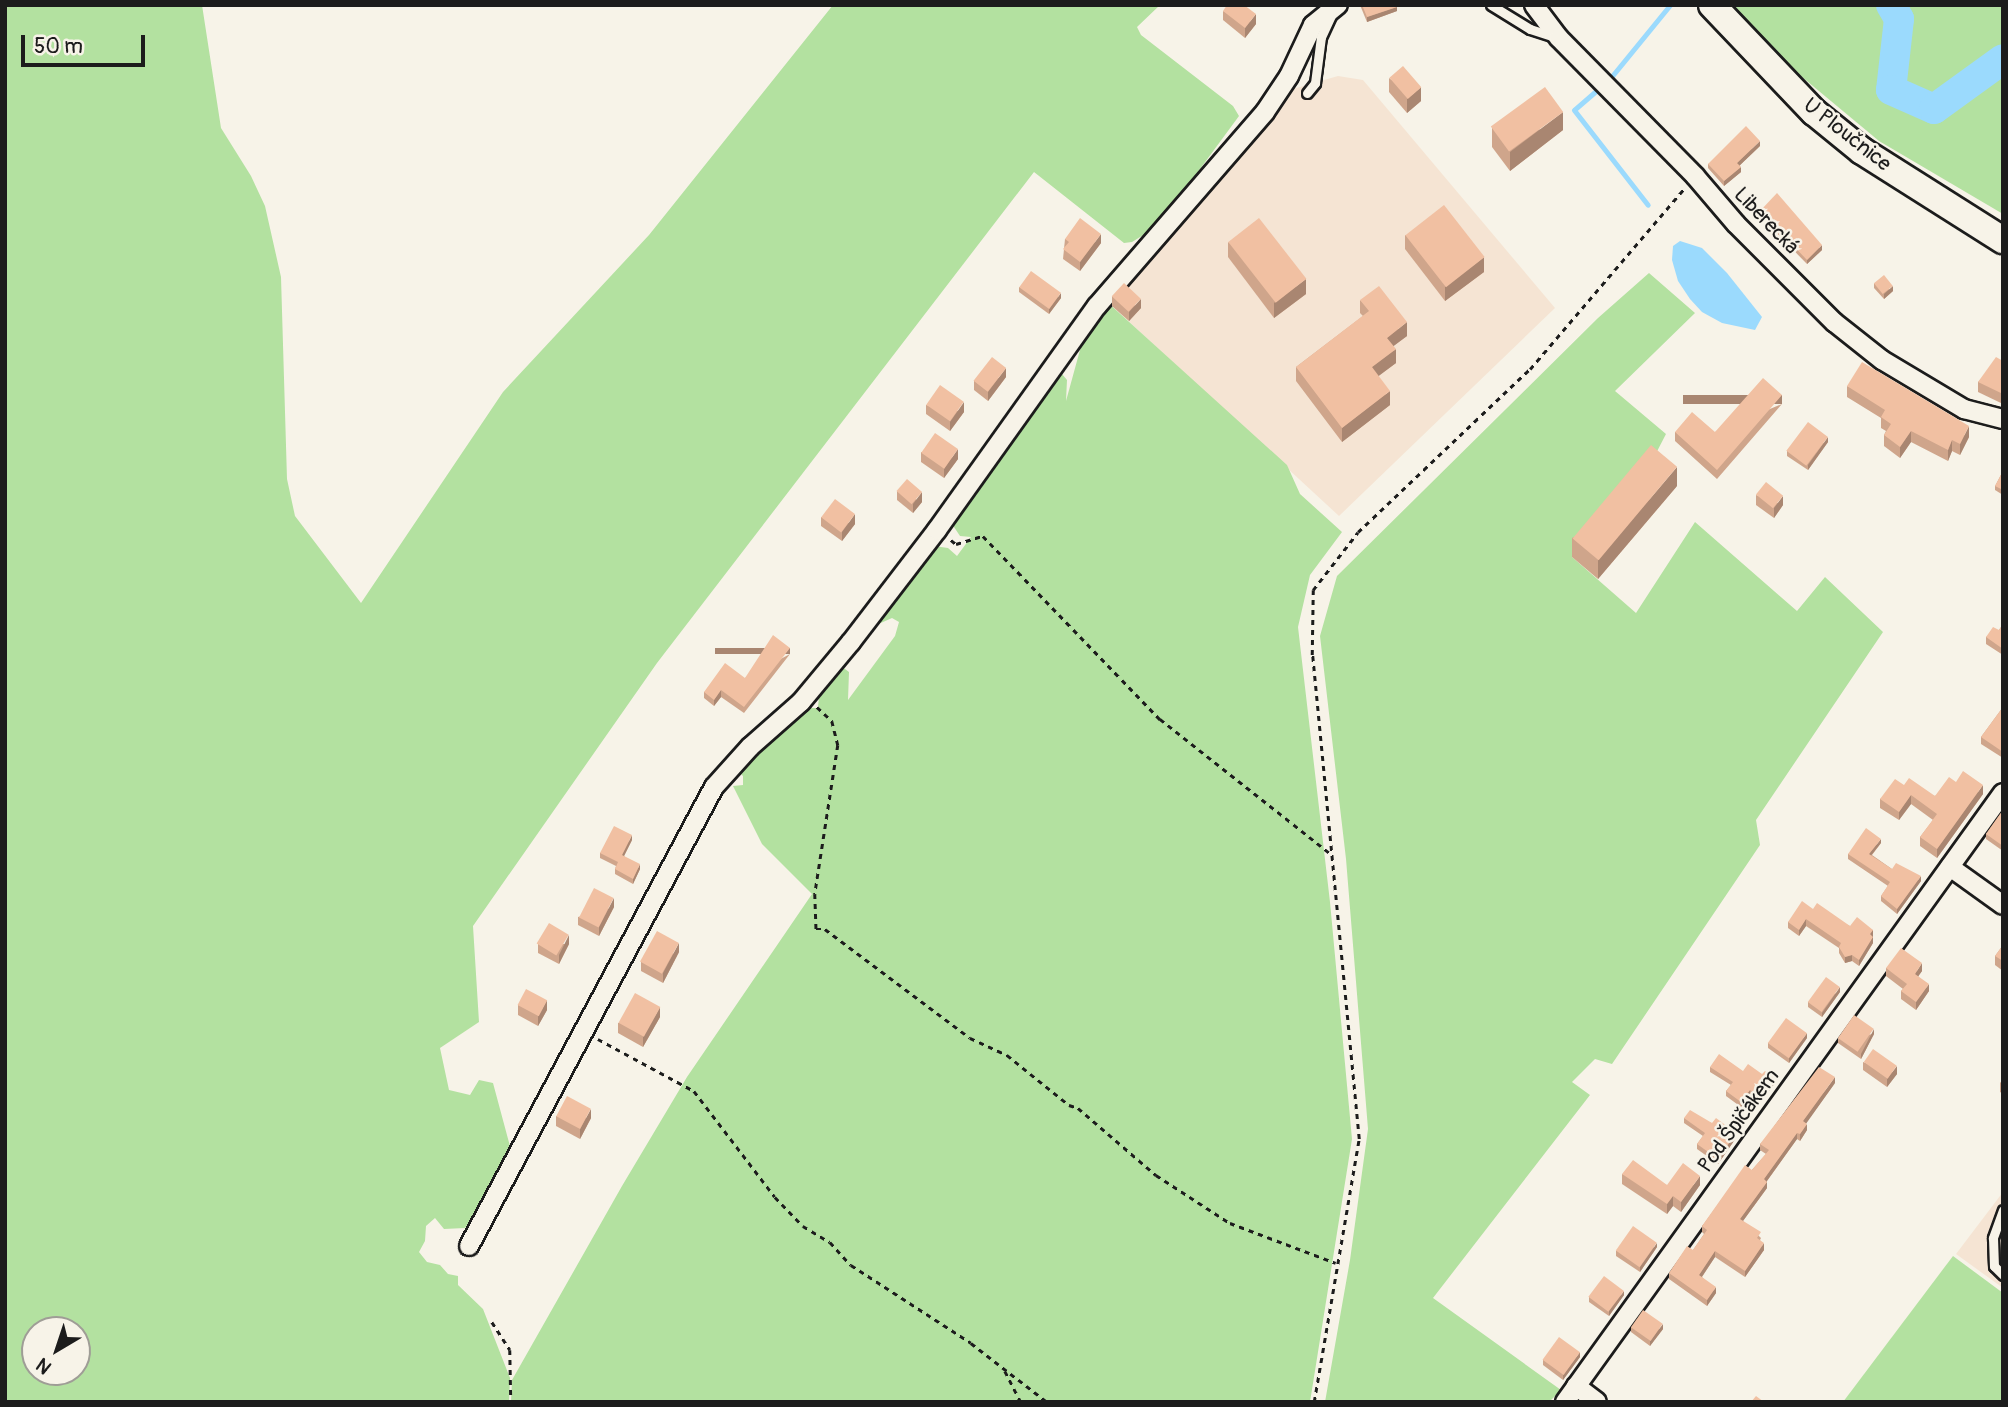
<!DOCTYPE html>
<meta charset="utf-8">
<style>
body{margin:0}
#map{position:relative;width:2008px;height:1407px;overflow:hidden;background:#f7f3e8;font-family:Pangolin,sans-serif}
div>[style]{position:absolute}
.built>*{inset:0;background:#f5e4d3}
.green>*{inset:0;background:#b3e1a0}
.water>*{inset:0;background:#9bdafd}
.stream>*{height:5px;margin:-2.5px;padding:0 2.5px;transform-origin:2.5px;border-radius:2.5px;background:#9bdafd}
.river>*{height:30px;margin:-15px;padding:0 15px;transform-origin:15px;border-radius:15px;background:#9bdafd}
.path>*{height:2.5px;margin-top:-1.25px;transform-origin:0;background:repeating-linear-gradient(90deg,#1c1c1c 0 5px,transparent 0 10px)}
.roads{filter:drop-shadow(2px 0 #1c1c1c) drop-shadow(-2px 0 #1c1c1c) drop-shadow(0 2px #1c1c1c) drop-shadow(0 -2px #1c1c1c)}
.lane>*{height:9px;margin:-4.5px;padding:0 4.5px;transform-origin:4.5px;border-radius:4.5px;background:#f7f3e8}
.street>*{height:18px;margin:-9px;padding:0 9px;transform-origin:9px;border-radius:9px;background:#f7f3e8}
.secondary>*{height:26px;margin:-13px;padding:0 13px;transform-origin:13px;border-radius:13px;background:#f7f3e8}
.wall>*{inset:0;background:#cfa58b}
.shaded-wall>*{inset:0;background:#a98671;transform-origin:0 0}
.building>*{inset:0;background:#f1c0a2;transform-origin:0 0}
span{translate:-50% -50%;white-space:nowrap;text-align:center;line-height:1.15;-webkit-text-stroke:5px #f7f3e8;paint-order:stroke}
.street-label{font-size:21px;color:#1c1c1c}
.frame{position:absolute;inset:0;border:7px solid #1c1c1c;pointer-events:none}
.north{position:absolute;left:21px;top:1316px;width:70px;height:70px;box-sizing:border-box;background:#f7f3e8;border:2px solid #9f9d96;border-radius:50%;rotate:219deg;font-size:19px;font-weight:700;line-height:28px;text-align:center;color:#1c1c1c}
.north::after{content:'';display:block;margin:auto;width:24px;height:32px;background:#1c1c1c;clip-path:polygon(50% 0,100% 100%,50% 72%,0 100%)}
.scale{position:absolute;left:21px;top:35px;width:124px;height:32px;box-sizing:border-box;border:4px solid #1c1c1c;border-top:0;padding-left:9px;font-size:21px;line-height:24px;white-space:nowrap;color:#1c1c1c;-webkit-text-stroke:5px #f7f3e8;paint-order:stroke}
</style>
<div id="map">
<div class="built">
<i style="clip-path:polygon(1338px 76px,1363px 80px,1555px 308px,1339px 516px,1111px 305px,1293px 89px)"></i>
<i style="clip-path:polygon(2003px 1192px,2003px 1288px,1956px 1254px)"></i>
</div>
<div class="green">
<i style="clip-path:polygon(evenodd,5px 5px,202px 5px,221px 128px,251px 176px,265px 206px,281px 277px,287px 479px,295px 516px,361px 603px,503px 392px,649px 235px,833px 5px,1160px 5px,1137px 27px,1141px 35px,1233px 106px,1239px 116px,1158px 226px,1132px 242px,1124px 243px,1034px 172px,657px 663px,473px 926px,479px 1022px,440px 1048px,449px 1090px,470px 1095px,479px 1080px,493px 1083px,511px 1150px,485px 1200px,465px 1228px,444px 1229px,435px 1218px,426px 1226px,425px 1241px,419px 1252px,427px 1262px,440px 1265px,448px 1274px,458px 1276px,458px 1285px,483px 1309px,510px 1378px,509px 1402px,5px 1402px,5px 5px,35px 1330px,77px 1330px,77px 1372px,35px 1372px,35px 1330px)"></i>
<i style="clip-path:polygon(1731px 5px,2003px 5px,2003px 214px,1879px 141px,1790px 67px)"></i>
<i style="clip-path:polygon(1649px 273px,1695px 313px,1615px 391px,1666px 434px,1651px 463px,1572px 557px,1636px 613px,1695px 522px,1797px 611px,1825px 577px,1883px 632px,1756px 820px,1760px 845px,1612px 1064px,1595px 1059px,1572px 1082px,1590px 1095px,1433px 1298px,1561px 1390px,1549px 1402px,1325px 1402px,1350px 1260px,1368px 1129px,1346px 859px,1320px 636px,1337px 576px,1598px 318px)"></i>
<i style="clip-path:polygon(1106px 301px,1287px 465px,1300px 494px,1342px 532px,1310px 575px,1298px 627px,1330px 902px,1352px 1139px,1310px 1402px,511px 1402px,512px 1380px,622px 1186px,687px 1077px,812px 894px,762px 844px,733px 786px,743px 785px,743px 776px,737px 770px,803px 708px,818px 708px,820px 683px,837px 663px,849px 672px,848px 700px,895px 636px,899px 622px,892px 618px,874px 626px,934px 546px,948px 548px,957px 556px,971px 537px,960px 536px,952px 524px,1051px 382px,1062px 374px,1067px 380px,1066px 401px,1083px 339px)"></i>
<i style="clip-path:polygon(1953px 1256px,2003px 1293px,2003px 1402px,1843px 1402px)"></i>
</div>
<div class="water">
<i style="clip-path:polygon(1680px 241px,1702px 248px,1727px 273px,1762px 317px,1755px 330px,1722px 323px,1702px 312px,1690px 299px,1678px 281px,1672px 260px,1673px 246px)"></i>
</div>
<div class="stream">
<i style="left:1612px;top:76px;width:92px;rotate:-50.8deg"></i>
<i style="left:1597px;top:90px;width:30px;rotate:139deg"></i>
<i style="left:1574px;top:110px;width:120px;rotate:52.1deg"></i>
</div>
<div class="river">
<i style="left:1891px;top:5px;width:16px;rotate:60deg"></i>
<i style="left:1899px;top:19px;width:71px;rotate:96.4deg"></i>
<i style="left:1891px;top:90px;width:47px;rotate:23.8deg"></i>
<i style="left:1934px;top:109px;width:85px;rotate:-35.9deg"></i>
</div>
<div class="path">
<i style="left:951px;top:540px;width:6px;rotate:39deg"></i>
<i style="left:956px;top:544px;width:28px;rotate:-17deg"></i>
<i style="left:983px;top:536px;width:255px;rotate:46deg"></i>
<i style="left:1160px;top:719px;width:218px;rotate:38.3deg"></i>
<i style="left:817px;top:707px;width:21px;rotate:43deg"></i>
<i style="left:832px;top:721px;width:25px;rotate:76deg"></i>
<i style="left:838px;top:745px;width:151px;rotate:98.8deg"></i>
<i style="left:815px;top:894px;width:35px;rotate:88deg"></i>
<i style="left:816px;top:929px;width:9px"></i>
<i style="left:825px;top:929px;width:181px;rotate:36.9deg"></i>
<i style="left:970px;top:1038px;width:41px;rotate:24.7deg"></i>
<i style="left:1007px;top:1055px;width:80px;rotate:38.9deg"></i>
<i style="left:1069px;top:1105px;width:9px;rotate:18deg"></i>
<i style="left:1078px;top:1108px;width:103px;rotate:40.7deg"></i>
<i style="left:1156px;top:1175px;width:88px;rotate:33deg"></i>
<i style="left:1230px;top:1223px;width:113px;rotate:20.7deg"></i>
<i style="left:598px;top:1039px;width:109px;rotate:28.4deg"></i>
<i style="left:694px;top:1091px;width:133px;rotate:52.6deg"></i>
<i style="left:775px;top:1197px;width:40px;rotate:46deg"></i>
<i style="left:803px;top:1226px;width:31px;rotate:31deg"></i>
<i style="left:830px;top:1242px;width:31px;rotate:48deg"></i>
<i style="left:851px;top:1265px;width:143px;rotate:33deg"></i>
<i style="left:971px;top:1343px;width:96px;rotate:37.8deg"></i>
<i style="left:492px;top:1322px;width:33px;rotate:57deg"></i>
<i style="left:510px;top:1350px;width:52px;rotate:88.9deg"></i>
<i style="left:1005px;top:1371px;width:35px;rotate:63deg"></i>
<i style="left:1314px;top:1402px;width:267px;rotate:-80.3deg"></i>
<i style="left:1359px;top:1139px;width:486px;rotate:-95.5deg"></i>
<i style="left:1312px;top:655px;width:65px;rotate:-89.1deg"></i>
<i style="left:1313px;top:590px;width:73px;rotate:-52.2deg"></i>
<i style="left:1358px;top:532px;width:237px;rotate:-43.5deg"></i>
<i style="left:1530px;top:369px;width:237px;rotate:-49.5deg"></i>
</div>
<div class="roads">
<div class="lane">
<i style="left:1491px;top:5px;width:46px;rotate:31.6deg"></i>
<i style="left:1530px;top:29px;width:26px;rotate:18deg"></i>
<i style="left:1307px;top:93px;width:13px;rotate:-51deg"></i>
<i style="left:1315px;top:83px;width:46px;rotate:-82.6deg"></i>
<i style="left:1321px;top:37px;width:23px;rotate:-65deg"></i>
<i style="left:2003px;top:1210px;width:30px;rotate:110deg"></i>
<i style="left:1993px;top:1238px;width:28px;rotate:88deg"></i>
<i style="left:1994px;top:1266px;width:13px;rotate:45deg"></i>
</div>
<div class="street">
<i style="left:1534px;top:5px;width:41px;rotate:52.9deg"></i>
<i style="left:1559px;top:38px;width:194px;rotate:45.4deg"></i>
<i style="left:1695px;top:176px;width:63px;rotate:49.5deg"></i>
<i style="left:1736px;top:224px;width:139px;rotate:45deg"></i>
<i style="left:1834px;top:322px;width:61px;rotate:38.4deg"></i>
<i style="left:1882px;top:360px;width:96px;rotate:30.9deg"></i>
<i style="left:1964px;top:409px;width:40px;rotate:14.4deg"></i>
<i style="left:1950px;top:867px;width:65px;rotate:35.6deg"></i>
<i style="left:469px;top:1246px;width:520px;rotate:-61.91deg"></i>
<i style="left:714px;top:787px;width:54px;rotate:-48deg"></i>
<i style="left:750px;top:747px;width:68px;rotate:-41.4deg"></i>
<i style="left:801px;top:702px;width:78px;rotate:-50.2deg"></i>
<i style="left:851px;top:642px;width:141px;rotate:-52.5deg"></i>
<i style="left:937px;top:530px;width:275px;rotate:-54.5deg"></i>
<i style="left:1097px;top:306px;width:257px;rotate:-49.1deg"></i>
<i style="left:1265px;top:112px;width:43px;rotate:-56.3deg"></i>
<i style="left:1289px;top:76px;width:56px;rotate:-64.8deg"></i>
<i style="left:1313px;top:25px;width:32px;rotate:-39deg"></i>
<i style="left:1576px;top:1386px;width:26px;rotate:37deg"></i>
<i style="left:1565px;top:1402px;width:750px;rotate:-54.28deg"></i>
</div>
<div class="secondary">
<i style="left:1712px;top:5px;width:148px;rotate:46.4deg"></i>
<i style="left:1814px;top:112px;width:62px;rotate:39.1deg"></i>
<i style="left:1862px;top:151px;width:167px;rotate:32.3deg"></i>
</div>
</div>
<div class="wall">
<i style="clip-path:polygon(1360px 5px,1396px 5px,1397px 11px,1367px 22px)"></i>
<i style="clip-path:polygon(1223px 11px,1256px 24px,1245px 38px,1223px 20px)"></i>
<i style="clip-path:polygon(1389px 78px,1421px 101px,1407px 113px,1389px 92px)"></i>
<i style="clip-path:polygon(1492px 128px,1563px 130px,1510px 171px,1492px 147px)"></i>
<i style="clip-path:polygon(1760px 146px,1740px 165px,1741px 172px,1724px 186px,1708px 168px,1708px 164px)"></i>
<i style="clip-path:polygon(1760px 211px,1822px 250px,1807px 264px,1760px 216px)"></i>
<i style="clip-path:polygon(1405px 235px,1484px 272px,1445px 301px,1405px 249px)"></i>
<i style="clip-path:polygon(1065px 239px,1101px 243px,1080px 271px,1063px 259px)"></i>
<i style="clip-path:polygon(1228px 242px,1306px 294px,1274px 318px,1228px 257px)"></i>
<i style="clip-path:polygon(1874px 283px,1893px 291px,1884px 299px,1874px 288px)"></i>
<i style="clip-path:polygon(1019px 287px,1061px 298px,1049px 314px,1019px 292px)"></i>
<i style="clip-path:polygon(1112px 296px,1141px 308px,1129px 321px,1112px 306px)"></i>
<i style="clip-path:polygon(1360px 300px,1407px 336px,1393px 346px,1396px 363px,1378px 376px,1390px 405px,1342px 442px,1296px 381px,1296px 367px,1363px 316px,1360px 313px)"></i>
<i style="clip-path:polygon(2003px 361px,2003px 404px,1978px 392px,1978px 382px)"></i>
<i style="clip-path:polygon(1006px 377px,988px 401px,974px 390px,974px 381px)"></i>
<i style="clip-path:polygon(1847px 386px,1969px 437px,1960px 455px,1952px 451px,1948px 461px,1911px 442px,1900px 458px,1884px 446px,1884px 435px,1886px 431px,1881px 428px,1881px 418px,1847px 397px)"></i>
<i style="clip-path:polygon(1782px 404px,1717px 479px,1675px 441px,1675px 432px,1715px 432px)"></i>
<i style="clip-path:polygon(926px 405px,964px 412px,950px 431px,926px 414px)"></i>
<i style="clip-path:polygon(1828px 442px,1808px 470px,1787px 456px,1787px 451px)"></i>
<i style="clip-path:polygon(921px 452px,958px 459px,944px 478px,921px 462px)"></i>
<i style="clip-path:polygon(2003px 471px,2003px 495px,1995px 490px,1995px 486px)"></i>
<i style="clip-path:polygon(1677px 486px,1598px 579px,1572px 557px,1572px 538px)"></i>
<i style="clip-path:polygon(897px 491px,922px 502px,913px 513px,897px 500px)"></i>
<i style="clip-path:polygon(1756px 495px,1783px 505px,1774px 518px,1756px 505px)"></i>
<i style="clip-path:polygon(821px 517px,855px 524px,842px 541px,821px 526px)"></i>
<i style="clip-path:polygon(2003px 624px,2003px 655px,1986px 644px,1986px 637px,1999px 630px)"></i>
<i style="clip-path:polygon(790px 654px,744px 713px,721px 697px,714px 706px,704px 698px,704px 692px,745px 678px)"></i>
<i style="clip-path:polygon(2003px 707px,2003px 758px,1981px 744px,1981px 737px)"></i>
<i style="clip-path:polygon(1956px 782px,1983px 794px,1937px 858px,1920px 846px,1920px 837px,1933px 820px,1911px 804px,1899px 820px,1880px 808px,1880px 799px,1904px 785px,1935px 796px)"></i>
<i style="clip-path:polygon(2003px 810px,2003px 851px,1986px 839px,1986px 834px)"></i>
<i style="clip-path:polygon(632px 840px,624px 856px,640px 869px,633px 884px,615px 874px,615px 869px,616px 866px,600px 858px,600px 853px)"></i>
<i style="clip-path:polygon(1881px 843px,1872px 855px,1892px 869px,1921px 881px,1897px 914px,1881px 901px,1881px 896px,1888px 886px,1848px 859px,1848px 854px)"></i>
<i style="clip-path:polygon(614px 907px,599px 936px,578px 925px,578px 917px)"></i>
<i style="clip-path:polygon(1813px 909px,1850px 926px,1873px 930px,1873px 943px,1859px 966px,1852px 961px,1845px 963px,1839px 953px,1839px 948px,1806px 926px,1799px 936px,1788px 928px,1788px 922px)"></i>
<i style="clip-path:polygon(538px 944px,569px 944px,559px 964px,538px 953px)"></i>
<i style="clip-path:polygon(2003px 945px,2003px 971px,1995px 965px,1995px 956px)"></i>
<i style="clip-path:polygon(679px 952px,663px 983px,641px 971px,641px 962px)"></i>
<i style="clip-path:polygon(1886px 968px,1922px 971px,1918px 976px,1929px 991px,1916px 1010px,1901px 999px,1901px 991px,1903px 989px,1886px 976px)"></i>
<i style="clip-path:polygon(1840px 992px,1822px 1017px,1808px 1007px,1808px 1002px)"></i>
<i style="clip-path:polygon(518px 1005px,547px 1010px,538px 1026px,518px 1015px)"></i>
<i style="clip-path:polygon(660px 1017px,643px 1047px,618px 1033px,618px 1023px)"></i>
<i style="clip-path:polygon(1874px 1034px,1861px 1059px,1838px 1043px,1838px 1038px)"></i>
<i style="clip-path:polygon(1807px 1038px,1789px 1063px,1768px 1048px,1768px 1043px)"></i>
<i style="clip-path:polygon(1863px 1062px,1897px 1074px,1887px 1087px,1863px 1070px)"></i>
<i style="clip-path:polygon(1710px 1067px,1762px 1074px,1775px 1083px,1761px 1102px,1750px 1094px,1741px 1107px,1726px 1096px,1726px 1091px,1731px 1085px,1710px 1072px)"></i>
<i style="clip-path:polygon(2003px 1079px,2003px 1094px,2000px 1092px,2000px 1083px)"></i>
<i style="clip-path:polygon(1835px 1083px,1806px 1123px,1807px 1130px,1800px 1141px,1797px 1139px,1767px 1181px,1767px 1188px,1743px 1221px,1761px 1238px,1760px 1240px,1764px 1250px,1745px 1277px,1715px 1257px,1702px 1277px,1716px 1293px,1707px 1306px,1669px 1279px,1669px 1273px,1693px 1250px,1704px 1234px,1702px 1232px,1702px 1226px,1766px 1154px,1760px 1150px,1760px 1144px)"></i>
<i style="clip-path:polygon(556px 1116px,591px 1118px,580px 1139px,556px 1126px)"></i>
<i style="clip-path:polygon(1684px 1118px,1712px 1123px,1736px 1138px,1718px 1164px,1697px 1149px,1697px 1144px,1703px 1136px,1684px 1123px)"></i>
<i style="clip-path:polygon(1622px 1174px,1667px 1185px,1700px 1185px,1681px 1212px,1673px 1206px,1667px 1214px,1622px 1184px)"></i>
<i style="clip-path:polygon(1657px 1247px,1640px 1272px,1616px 1256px,1616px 1251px)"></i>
<i style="clip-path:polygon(1624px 1295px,1609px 1316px,1589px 1302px,1589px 1297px)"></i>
<i style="clip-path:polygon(1631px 1327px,1663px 1329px,1650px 1346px,1631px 1332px)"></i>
<i style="clip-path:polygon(1580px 1357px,1563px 1380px,1543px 1365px,1543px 1360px)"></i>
</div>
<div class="shaded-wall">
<i style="clip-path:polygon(1397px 7px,1397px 11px,1367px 22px,1367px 17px)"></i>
<i style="clip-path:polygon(1256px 14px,1256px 24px,1245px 38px,1245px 28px)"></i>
<i style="clip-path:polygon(1421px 87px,1421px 101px,1407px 113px,1407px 99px)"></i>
<i style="clip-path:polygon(1563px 112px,1563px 130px,1510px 171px,1510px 152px)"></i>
<i style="clip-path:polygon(1760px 141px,1760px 146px,1737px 168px,1737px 163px)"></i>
<i style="clip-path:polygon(1741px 167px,1741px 172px,1724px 186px,1724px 181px)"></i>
<i style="clip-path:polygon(1101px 234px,1101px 243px,1080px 271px,1080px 262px)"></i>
<i style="clip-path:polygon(1822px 245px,1822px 250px,1807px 264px,1807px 260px)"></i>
<i style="clip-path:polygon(1484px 257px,1484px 272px,1445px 301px,1445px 287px)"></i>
<i style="clip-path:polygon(1306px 279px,1306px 294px,1274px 318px,1274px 303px)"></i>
<i style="clip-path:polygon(1893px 286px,1893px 291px,1884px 299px,1884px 294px)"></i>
<i style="clip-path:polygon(1061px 293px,1061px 298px,1049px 314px,1049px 309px)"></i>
<i style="clip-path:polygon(1141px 299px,1141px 308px,1129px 321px,1129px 312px)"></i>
<i style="clip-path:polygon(1407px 322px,1407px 336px,1387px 351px,1387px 338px)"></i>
<i style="clip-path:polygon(1396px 349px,1396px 363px,1372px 381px,1372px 367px)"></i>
<i style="clip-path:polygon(1006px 368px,1006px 377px,988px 401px,988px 392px)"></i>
<i style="clip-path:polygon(1390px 391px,1390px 405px,1342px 442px,1342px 428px)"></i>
<i style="left:1782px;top:395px;width:9px;height:99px;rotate:90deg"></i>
<i style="clip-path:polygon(964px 402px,964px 412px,950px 431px,950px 422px)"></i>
<i style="clip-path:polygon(1969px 426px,1969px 437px,1960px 455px,1960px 444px)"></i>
<i style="clip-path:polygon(1911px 431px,1911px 442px,1900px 458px,1900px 447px)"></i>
<i style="clip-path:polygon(1828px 437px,1828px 442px,1808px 470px,1808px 465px)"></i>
<i style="clip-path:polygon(1952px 440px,1952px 451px,1948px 461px,1948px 450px)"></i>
<i style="clip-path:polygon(958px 449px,958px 459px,944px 478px,944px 469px)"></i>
<i style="clip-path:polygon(1677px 467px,1677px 486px,1598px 579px,1598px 560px)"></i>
<i style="clip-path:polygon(922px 492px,922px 502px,913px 513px,913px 504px)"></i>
<i style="clip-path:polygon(1783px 496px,1783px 505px,1774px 518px,1774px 508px)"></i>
<i style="clip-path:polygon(855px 514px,855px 524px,842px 541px,842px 532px)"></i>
<i style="left:790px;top:648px;width:6px;height:75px;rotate:90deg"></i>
<i style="clip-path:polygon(721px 690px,721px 697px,714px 706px,714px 700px)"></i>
<i style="clip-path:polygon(1983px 785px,1983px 794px,1937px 858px,1937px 849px)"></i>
<i style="clip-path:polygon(1911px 795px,1911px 804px,1899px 820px,1899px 812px)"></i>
<i style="clip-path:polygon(632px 835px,632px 840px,622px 860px,622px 855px)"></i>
<i style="clip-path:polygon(1881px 839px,1881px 843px,1869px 858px,1869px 854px)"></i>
<i style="clip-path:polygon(640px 864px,640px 869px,633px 884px,633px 879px)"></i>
<i style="clip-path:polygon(1921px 876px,1921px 881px,1897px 914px,1897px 909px)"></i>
<i style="clip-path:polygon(614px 898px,614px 907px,599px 936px,599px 927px)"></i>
<i style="clip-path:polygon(1806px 919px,1806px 926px,1799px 936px,1799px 930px)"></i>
<i style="clip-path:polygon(1873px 930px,1873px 943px,1859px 966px,1859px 960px,1870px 934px)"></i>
<i style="clip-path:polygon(569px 935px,569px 944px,559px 964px,559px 955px)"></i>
<i style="clip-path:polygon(679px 943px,679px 952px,663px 983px,663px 973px)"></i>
<i style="clip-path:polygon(1852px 955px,1852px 961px,1845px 963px,1845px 957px)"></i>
<i style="clip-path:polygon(1922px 963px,1922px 971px,1915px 981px,1915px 974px)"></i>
<i style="clip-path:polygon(1929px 984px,1929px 991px,1916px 1010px,1916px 1002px)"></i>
<i style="clip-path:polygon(1840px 987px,1840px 992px,1822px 1017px,1822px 1013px)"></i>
<i style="clip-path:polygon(547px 1000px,547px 1010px,538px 1026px,538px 1016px)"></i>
<i style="clip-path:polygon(660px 1007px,660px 1017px,643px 1047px,643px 1037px)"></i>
<i style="clip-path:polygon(1874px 1029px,1874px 1034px,1861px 1059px,1861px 1054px)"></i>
<i style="clip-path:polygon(1807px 1033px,1807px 1038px,1789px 1063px,1789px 1058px)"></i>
<i style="clip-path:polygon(1897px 1066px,1897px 1074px,1887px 1087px,1887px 1079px)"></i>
<i style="clip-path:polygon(1835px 1077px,1835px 1083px,1803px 1128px,1803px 1121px)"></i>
<i style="clip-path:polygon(1775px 1078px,1775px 1083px,1761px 1102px,1761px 1097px)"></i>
<i style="clip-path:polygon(1750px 1090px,1750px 1094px,1741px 1107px,1741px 1102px)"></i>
<i style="clip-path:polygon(591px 1109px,591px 1118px,580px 1139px,580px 1129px)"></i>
<i style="clip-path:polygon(1807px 1124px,1807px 1130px,1800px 1141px,1800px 1134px)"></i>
<i style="clip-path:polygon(1736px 1133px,1736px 1138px,1718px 1164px,1718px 1159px)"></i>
<i style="clip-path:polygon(1797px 1133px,1797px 1139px,1764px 1185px,1764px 1179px)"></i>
<i style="clip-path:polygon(1700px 1176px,1700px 1185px,1681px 1212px,1681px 1202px)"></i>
<i style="clip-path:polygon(1767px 1182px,1767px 1188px,1740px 1225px,1740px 1219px)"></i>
<i style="clip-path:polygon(1673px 1196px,1673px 1206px,1667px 1214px,1667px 1204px)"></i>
<i style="clip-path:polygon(1657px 1243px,1657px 1247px,1640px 1272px,1640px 1267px)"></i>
<i style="clip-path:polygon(1764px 1243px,1764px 1250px,1745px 1277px,1745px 1271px)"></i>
<i style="clip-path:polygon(1715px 1251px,1715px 1257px,1699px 1281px,1699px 1275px)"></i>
<i style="clip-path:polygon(1716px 1287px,1716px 1293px,1707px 1306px,1707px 1300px)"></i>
<i style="clip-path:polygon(1624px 1291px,1624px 1295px,1609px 1316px,1609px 1311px)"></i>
<i style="clip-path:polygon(1663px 1324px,1663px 1329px,1650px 1346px,1650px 1341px)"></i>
<i style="clip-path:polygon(1580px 1352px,1580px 1357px,1563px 1380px,1563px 1375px)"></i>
</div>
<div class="building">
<i style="clip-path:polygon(1227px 5px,1244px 5px,1256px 14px,1245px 28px,1223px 11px)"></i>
<i style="clip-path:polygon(1362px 5px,1396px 5px,1397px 7px,1367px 17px)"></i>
<i style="left:1403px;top:66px;width:28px;height:18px;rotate:49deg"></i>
<i style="left:1545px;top:87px;width:31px;height:67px;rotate:54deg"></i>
<i style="clip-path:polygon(1746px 126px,1760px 141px,1737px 163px,1741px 167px,1724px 181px,1708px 164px)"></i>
<i style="clip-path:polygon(1777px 193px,1822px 245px,1807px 260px,1760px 211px)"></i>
<i style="left:1444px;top:205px;width:66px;height:49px;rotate:52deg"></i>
<i style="clip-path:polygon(1080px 218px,1101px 234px,1080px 262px,1063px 249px,1069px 242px,1065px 239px)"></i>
<i style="left:1259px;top:218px;width:77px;height:39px;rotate:52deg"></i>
<i style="left:1031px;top:271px;width:37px;height:20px;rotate:36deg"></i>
<i style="left:1884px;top:275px;width:14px;height:13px;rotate:51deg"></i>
<i style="left:1124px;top:283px;width:23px;height:18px;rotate:43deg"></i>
<i style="clip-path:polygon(1379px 286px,1407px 322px,1387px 338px,1396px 349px,1372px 367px,1390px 391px,1342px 428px,1296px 367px,1369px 311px,1360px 300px)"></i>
<i style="left:992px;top:357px;width:18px;height:30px;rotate:38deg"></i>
<i style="clip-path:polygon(1996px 357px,2003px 361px,2003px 394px,1978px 382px)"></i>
<i style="clip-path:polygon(1862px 362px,1969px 426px,1960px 444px,1952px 440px,1948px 450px,1911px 431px,1900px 447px,1884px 435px,1891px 424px,1881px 417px,1885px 410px,1847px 386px)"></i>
<i style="clip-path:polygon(1763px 378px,1782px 395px,1717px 470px,1675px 432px,1692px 412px,1715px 432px)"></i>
<i style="left:940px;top:385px;width:29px;height:24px;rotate:35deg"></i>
<i style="left:1808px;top:422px;width:25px;height:36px;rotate:37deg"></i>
<i style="left:935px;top:433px;width:28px;height:24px;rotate:35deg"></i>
<i style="left:1651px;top:445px;width:34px;height:122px;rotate:40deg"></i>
<i style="clip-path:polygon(2003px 471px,2003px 490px,1995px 486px)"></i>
<i style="left:907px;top:479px;width:20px;height:16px;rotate:41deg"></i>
<i style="left:1766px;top:482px;width:22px;height:16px;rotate:39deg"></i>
<i style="left:835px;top:499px;width:25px;height:23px;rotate:37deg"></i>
<i style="clip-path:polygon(2003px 624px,2003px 649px,1986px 637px,1993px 627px,1999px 630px)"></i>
<i style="clip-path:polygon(773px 635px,790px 648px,744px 707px,721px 690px,714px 700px,704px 692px,725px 663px,745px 678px)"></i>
<i style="clip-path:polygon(2003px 707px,2003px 752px,1981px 737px)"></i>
<i style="clip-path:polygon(1963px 771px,1983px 785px,1937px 849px,1920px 837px,1937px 814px,1911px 795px,1899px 812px,1880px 799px,1895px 779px,1904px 785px,1909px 778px,1935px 796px,1949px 777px,1956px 782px)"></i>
<i style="clip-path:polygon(2003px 810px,2003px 846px,1986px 834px)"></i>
<i style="clip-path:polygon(614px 826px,632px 835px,622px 855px,640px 864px,633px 879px,615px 869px,618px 862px,600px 853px)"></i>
<i style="clip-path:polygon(1866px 828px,1881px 839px,1869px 854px,1892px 869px,1896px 863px,1921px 876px,1897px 909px,1881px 896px,1890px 882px,1848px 854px)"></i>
<i style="left:594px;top:888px;width:22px;height:33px;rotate:27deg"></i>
<i style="clip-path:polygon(1802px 901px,1813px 909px,1817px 903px,1850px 926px,1857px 917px,1873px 930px,1870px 934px,1873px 937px,1859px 960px,1852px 955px,1845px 957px,1839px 947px,1841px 943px,1806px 919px,1799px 930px,1788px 922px)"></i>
<i style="left:549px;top:923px;width:23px;height:24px;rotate:31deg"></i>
<i style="left:657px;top:931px;width:25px;height:35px;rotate:29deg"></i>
<i style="clip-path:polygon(2003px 945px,2003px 961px,1995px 956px)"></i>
<i style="clip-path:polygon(1901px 948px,1922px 963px,1915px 974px,1929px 984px,1916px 1002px,1901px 991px,1907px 984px,1886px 968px)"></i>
<i style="left:1826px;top:977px;width:17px;height:31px;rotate:36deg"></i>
<i style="left:526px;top:989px;width:24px;height:18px;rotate:28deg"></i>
<i style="left:635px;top:993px;width:29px;height:34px;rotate:29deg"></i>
<i style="left:1854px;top:1015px;width:24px;height:28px;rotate:35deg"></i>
<i style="left:1786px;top:1018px;width:26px;height:31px;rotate:36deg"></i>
<i style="left:1873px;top:1049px;width:29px;height:16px;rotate:35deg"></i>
<i style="clip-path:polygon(1719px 1054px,1743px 1071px,1748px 1064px,1762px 1074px,1765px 1071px,1775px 1078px,1761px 1097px,1750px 1090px,1741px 1102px,1726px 1091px,1733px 1082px,1710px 1067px)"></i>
<i style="clip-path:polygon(1819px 1067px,1835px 1077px,1803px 1121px,1807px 1124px,1800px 1134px,1797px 1133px,1764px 1179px,1767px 1182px,1740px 1219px,1761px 1232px,1757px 1238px,1764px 1243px,1745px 1271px,1715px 1251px,1699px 1275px,1716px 1287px,1707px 1300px,1669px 1273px,1687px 1246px,1693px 1250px,1707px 1230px,1702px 1226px,1745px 1165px,1752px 1170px,1769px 1150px,1760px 1144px)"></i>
<i style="left:567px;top:1096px;width:27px;height:23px;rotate:28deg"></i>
<i style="clip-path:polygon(1690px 1110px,1712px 1123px,1716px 1118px,1736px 1133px,1718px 1159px,1697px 1144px,1705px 1133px,1684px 1118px)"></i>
<i style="clip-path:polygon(1633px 1160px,1667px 1185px,1683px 1163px,1700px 1176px,1681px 1202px,1673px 1196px,1667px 1204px,1622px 1174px)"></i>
<i style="left:1633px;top:1226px;width:29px;height:30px;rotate:35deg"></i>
<i style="left:1604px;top:1276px;width:25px;height:26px;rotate:37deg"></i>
<i style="left:1643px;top:1310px;width:24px;height:21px;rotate:35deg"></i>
<i style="left:1559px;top:1337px;width:26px;height:28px;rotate:36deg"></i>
<i style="clip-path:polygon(1756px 1396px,1764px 1402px,1751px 1402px)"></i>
</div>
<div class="street-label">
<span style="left:1847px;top:135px;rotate:38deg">U Ploučnice</span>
<span style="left:1766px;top:221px;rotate:46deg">Liberecká</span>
<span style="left:1739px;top:1121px;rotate:-54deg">Pod Špičákem</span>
</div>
<div class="frame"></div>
<div class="north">N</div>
<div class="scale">50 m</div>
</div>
